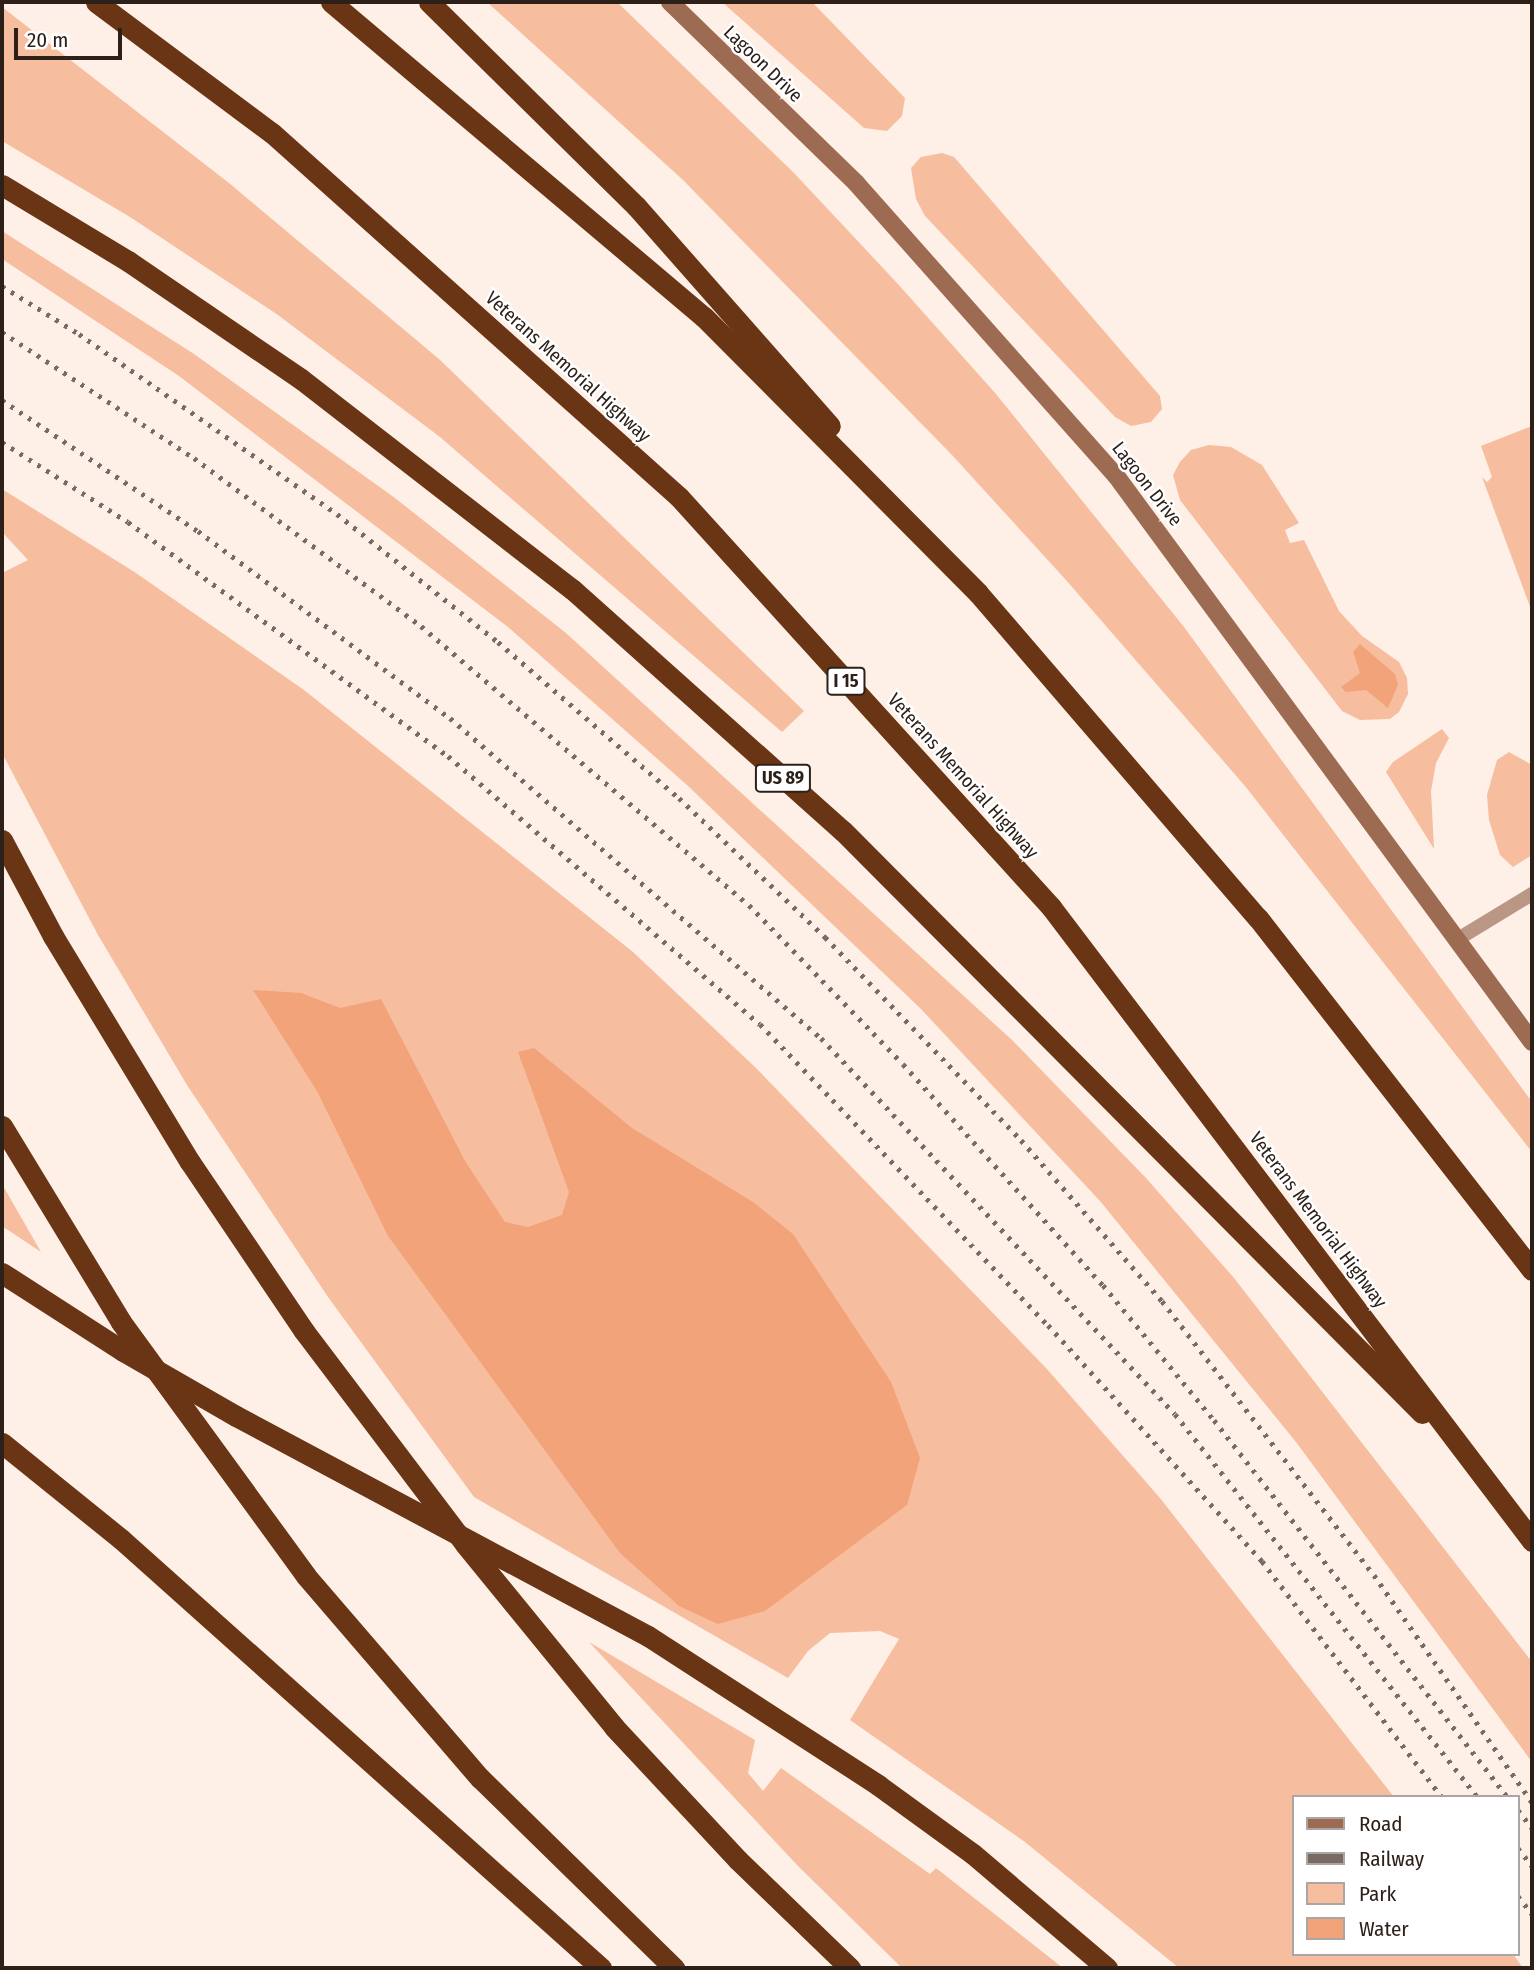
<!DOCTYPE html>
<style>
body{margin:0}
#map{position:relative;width:1534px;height:1970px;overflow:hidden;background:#feefe7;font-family:"Fira Sans Condensed",sans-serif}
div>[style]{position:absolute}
.green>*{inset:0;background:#f7bd9f}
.water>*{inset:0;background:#f2a379}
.lane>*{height:14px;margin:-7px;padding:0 7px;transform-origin:7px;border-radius:7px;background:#ba9785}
.secondary>*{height:18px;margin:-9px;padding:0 9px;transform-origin:9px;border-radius:9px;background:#9d6b51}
.highway>*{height:21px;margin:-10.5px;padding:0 10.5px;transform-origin:10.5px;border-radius:10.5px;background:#6a3515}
.rail>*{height:5px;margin-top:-2.5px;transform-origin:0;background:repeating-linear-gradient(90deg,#796b64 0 3.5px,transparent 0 10.5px)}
.highway-bridge>*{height:21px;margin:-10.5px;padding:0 10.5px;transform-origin:10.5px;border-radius:10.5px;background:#6a3515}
span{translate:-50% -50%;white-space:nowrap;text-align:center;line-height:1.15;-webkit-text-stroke:5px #fff;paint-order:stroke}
.shield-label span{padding:2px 5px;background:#fff;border:2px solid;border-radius:5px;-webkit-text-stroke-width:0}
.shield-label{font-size:18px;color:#2d2019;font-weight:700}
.street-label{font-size:19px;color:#2d2019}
.frame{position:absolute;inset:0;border:4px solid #2d2019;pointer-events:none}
.legend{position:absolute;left:1292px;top:1795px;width:228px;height:161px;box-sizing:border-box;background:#fff;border:2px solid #aba6a3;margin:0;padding:9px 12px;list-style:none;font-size:21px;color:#2d2019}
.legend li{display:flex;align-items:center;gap:14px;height:35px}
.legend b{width:35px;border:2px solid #aba6a3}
.scale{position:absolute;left:14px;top:28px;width:108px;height:32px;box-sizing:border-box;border:4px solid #2d2019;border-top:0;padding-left:9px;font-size:21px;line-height:24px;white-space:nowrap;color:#2d2019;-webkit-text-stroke:5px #fff;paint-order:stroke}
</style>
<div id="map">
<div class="green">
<i style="clip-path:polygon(487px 2px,617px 2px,794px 173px,897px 283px,996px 394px,1184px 627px,1532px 1102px,1532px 1152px,1245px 786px,1066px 580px,952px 455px,683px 180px)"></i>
<i style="clip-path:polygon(722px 2px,812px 2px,905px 98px,902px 116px,887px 131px,864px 128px)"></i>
<i style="clip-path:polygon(2px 7px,229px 183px,439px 359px,804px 711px,782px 732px,440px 437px,278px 315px,130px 217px,2px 141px)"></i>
<i style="clip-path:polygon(942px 153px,954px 157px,1160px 396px,1162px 409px,1151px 422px,1131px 426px,1115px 417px,925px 216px,916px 199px,911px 168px,921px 157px)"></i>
<i style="clip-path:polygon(2px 231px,194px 354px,395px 498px,566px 633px,1012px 1040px,1146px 1178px,1234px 1278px,1532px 1662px,1532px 1762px,1296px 1442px,1100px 1201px,921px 1009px,687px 785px,508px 627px,179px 376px,2px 259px)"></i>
<i style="clip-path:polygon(1532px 426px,1532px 612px,1482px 477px,1487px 482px,1492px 477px,1481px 446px)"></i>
<i style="clip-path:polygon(1209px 445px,1231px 447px,1262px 465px,1299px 523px,1285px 530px,1290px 543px,1304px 540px,1339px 611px,1362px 636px,1399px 662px,1407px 678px,1408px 694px,1399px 712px,1390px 719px,1360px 720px,1342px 711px,1180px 500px,1173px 475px,1180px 462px,1191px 450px)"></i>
<i style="clip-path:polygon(2px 489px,136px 573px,304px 690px,633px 952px,756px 1068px,1046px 1368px,1160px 1498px,1394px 1797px,1294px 1797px,1294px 1954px,1513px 1954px,1523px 1968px,1179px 1968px,1025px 1842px,850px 1720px,899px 1639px,880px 1631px,830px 1633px,808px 1651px,788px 1678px,474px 1497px,328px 1297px,187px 1085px,98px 935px,2px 753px,2px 573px,28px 560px,2px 532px)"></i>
<i style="clip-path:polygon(1442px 729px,1449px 738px,1436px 763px,1431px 791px,1434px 849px,1386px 772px,1393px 762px)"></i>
<i style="clip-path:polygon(1509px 752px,1532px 765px,1532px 855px,1513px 867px,1500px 855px,1489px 820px,1487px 795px,1497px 760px)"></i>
<i style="clip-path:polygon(2px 1184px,41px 1252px,2px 1226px)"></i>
<i style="clip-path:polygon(589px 1642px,755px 1740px,748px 1773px,763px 1791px,781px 1768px,930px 1874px,936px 1868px,1063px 1968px,902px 1968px,798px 1866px)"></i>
</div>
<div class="water">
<i style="clip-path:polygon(1360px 644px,1395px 674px,1398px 685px,1388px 708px,1366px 690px,1346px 692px,1341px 687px,1360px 673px,1353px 652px)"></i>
<i style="clip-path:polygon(253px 990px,301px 993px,340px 1008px,381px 999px,465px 1161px,505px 1222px,528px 1227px,562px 1215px,569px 1192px,518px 1052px,534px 1048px,632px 1128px,753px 1202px,793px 1234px,891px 1382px,920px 1458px,907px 1505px,765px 1611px,718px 1624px,679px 1606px,620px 1553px,388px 1236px,317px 1091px)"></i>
</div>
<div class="lane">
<i style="left:1458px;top:939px;width:87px;rotate:-31.3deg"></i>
</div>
<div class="secondary">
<i style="left:670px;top:2px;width:260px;rotate:44.2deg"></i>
<i style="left:856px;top:183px;width:393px;rotate:48.4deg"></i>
<i style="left:1117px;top:477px;width:701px;rotate:53.7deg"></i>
</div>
<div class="highway">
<i style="left:96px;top:2px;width:219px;rotate:36.7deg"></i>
<i style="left:272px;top:133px;width:546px;rotate:41.81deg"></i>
<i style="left:679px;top:497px;width:554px;rotate:47.78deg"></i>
<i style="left:1051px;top:907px;width:796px;rotate:52.81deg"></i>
<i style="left:331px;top:2px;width:488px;rotate:40.2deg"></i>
<i style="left:704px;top:317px;width:389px;rotate:45.2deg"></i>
<i style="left:978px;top:593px;width:429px;rotate:49.3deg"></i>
<i style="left:1258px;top:918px;width:446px;rotate:52.1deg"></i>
<i style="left:429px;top:2px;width:291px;rotate:44.6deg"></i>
<i style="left:636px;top:206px;width:293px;rotate:48.6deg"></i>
<i style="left:2px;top:185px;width:147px;rotate:31.1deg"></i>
<i style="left:128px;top:261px;width:209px;rotate:34.3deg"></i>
<i style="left:301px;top:379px;width:343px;rotate:37.8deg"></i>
<i style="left:572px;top:589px;width:363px;rotate:41.8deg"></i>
<i style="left:843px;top:831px;width:821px;rotate:45.15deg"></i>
<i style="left:2px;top:840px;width:109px;rotate:62deg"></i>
<i style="left:53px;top:936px;width:264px;rotate:58.8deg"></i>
<i style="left:190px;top:1162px;width:204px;rotate:56deg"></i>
<i style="left:304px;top:1331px;width:267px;rotate:52.9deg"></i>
<i style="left:465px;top:1544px;width:236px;rotate:50.8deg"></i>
<i style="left:614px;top:1727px;width:182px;rotate:47deg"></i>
<i style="left:738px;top:1860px;width:156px;rotate:44deg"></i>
<i style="left:2px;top:1126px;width:229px;rotate:58.7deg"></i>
<i style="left:121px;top:1322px;width:314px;rotate:53.9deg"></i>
<i style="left:306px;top:1576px;width:267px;rotate:49.3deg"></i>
<i style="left:480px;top:1778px;width:272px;rotate:44.4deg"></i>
<i style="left:2px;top:1443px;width:153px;rotate:38.9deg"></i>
<i style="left:121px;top:1539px;width:644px;rotate:41.79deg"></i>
<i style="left:878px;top:1785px;width:117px;rotate:36deg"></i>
<i style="left:973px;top:1854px;width:176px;rotate:40.4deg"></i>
</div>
<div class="rail">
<i style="left:2px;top:286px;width:91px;rotate:31.9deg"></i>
<i style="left:79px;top:334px;width:315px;rotate:34.9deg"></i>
<i style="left:337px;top:514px;width:206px;rotate:38.5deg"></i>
<i style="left:498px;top:642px;width:239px;rotate:40.8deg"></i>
<i style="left:679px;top:798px;width:202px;rotate:43.6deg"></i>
<i style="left:825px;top:937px;width:282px;rotate:46deg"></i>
<i style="left:1021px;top:1140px;width:214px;rotate:48.8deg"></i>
<i style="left:1162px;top:1301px;width:346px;rotate:52.3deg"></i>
<i style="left:1374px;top:1575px;width:277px;rotate:55.2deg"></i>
<i style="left:2px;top:332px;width:230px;rotate:33.3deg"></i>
<i style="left:194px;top:458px;width:282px;rotate:36.5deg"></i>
<i style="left:421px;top:626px;width:431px;rotate:40.4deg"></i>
<i style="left:749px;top:905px;width:221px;rotate:45.9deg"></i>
<i style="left:903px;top:1064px;width:298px;rotate:47.9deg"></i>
<i style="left:1103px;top:1285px;width:175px;rotate:50.6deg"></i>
<i style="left:1214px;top:1420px;width:478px;rotate:52.1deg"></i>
<i style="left:2px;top:400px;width:236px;rotate:33.8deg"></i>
<i style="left:198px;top:531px;width:314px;rotate:36.6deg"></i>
<i style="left:450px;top:718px;width:490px;rotate:40.8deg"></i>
<i style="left:821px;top:1038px;width:516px;rotate:46.73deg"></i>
<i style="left:1175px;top:1414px;width:488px;rotate:51.7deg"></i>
<i style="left:2px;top:442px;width:149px;rotate:32.4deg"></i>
<i style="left:128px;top:522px;width:396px;rotate:36.2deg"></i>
<i style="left:448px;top:756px;width:411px;rotate:40.7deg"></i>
<i style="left:760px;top:1024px;width:417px;rotate:46.3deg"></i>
<i style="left:1048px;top:1325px;width:319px;rotate:47.8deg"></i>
<i style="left:1262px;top:1561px;width:297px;rotate:52.7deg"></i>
<i style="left:1518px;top:1810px;width:23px;rotate:52deg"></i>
<i style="left:1518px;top:1848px;width:23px;rotate:52deg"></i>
<i style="left:1518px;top:1896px;width:23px;rotate:52deg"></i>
</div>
<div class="highway-bridge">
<i style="left:2px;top:1273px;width:144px;rotate:32.8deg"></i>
<i style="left:123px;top:1351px;width:130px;rotate:29.9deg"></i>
<i style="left:236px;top:1416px;width:467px;rotate:28.1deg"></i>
<i style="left:648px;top:1636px;width:274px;rotate:32.9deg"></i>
</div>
<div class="shield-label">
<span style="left:846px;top:681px">I 15</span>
<span style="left:783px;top:778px">US 89</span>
</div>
<div class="street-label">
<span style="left:763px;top:64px;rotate:44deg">Lagoon Drive</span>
<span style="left:568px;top:367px;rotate:42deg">Veterans Memorial Highway</span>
<span style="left:1147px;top:484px;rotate:52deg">Lagoon Drive</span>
<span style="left:963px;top:776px;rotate:48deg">Veterans Memorial Highway</span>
<span style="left:1318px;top:1220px;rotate:53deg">Veterans Memorial Highway</span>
</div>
<div class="frame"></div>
<ul class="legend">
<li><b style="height:9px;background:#9d6b51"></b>Road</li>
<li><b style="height:9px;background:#796b64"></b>Railway</li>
<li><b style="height:19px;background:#f7bd9f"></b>Park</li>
<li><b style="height:19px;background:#f2a379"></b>Water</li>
</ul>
<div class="scale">20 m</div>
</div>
